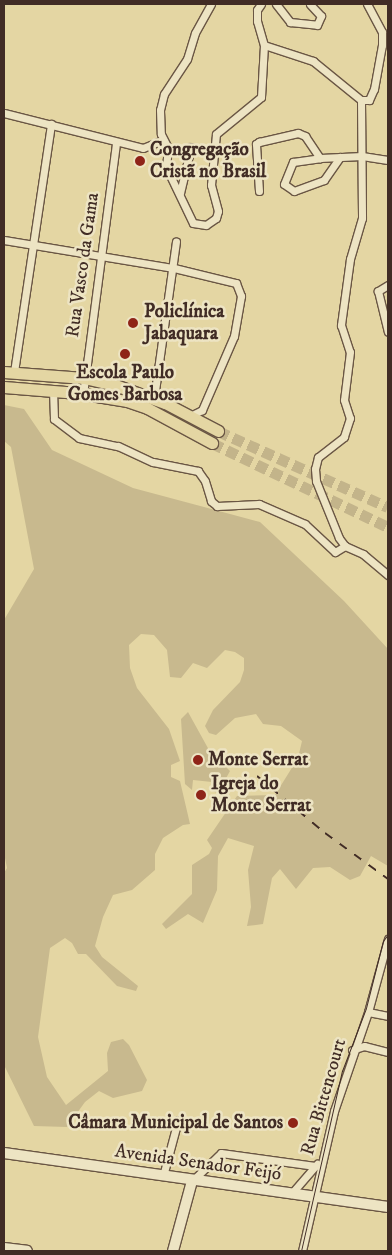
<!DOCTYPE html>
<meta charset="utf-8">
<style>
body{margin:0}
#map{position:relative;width:392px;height:1255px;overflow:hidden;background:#e4d6a3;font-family:"IM FELL DW Pica",serif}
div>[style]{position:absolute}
.green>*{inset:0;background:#c8b98e}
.primary-tunnel>*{height:11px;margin-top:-5.5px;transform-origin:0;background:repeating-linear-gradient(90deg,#c3b48a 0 11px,transparent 0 16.5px)}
.roads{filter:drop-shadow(1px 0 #6a5644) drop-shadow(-1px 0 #6a5644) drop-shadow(0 1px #6a5644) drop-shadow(0 -1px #6a5644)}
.street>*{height:7px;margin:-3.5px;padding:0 3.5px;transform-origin:3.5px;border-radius:3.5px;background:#ede4c3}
.secondary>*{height:10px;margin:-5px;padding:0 5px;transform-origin:5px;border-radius:5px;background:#ede4c3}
.primary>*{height:11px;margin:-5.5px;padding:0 5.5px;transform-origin:5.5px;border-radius:5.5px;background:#e4d6a3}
.tram>*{height:1px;margin:-0.5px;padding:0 0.5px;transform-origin:0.5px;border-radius:0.5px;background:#412c25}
.rail>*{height:2px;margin-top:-1px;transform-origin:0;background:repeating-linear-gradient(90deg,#412c25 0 9px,transparent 0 18px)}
.dots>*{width:14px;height:14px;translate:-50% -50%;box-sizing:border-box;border:2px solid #ede4c3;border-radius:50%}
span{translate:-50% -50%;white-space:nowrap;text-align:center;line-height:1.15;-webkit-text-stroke:5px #ede4c3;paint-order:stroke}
.poi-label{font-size:19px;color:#412c25;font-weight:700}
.left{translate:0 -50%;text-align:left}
.right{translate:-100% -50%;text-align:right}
.street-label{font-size:19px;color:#412c25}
.frame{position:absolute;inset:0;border:5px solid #412c25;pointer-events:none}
</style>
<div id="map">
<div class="green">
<i style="clip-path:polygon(4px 405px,24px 409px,52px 450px,133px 488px,260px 522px,344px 601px,388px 649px,388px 866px,371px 856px,360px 876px,350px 880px,330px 867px,313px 868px,296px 889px,280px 869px,272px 878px,263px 924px,247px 926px,251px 907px,248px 870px,254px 846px,228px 838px,218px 856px,217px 890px,203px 923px,188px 914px,166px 929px,162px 924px,192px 894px,192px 865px,209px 854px,212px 848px,207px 840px,237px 796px,275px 795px,298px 758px,302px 741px,281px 726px,263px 724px,256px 714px,235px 718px,216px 735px,209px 733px,205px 726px,213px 710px,240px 682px,244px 670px,244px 658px,235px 652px,225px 650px,207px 668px,193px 663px,181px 678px,170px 677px,167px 650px,154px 635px,141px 634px,129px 645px,130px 668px,137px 688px,169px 729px,180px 761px,171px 765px,171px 777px,180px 781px,190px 824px,183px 825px,163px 838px,155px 854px,155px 870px,132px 890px,113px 895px,103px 917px,95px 946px,102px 957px,138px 986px,136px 991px,117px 986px,86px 954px,78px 954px,72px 943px,65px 938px,50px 948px,38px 1037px,47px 1077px,66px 1105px,108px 1071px,107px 1053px,111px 1042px,123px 1039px,129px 1045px,147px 1080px,142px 1091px,113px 1098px,99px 1091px,85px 1102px,67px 1127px,34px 1126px,4px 1065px,4px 873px,7px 868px,4px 853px,4px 620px,34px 569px,11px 447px,4px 441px)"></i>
<i style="clip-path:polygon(188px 712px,209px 750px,230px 771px,218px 793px,211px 791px,212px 782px,193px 780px,192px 790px,185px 784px,181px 719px)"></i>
</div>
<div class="primary-tunnel">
<i style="left:218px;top:431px;width:186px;rotate:24.1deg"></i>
<i style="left:212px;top:443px;width:195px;rotate:25.5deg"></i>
</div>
<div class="roads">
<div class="street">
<i style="left:211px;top:4px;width:33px;rotate:119deg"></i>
<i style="left:195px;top:33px;width:27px;rotate:107deg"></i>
<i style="left:187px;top:59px;width:42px;rotate:123.3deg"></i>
<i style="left:164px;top:94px;width:16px;rotate:104deg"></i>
<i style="left:160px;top:110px;width:24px;rotate:88deg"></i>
<i style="left:161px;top:134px;width:16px;rotate:63deg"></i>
<i style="left:168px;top:148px;width:19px;rotate:96deg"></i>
<i style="left:166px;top:167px;width:62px;rotate:64.3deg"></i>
<i style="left:193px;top:223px;width:13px;rotate:9deg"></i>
<i style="left:206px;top:225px;width:12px;rotate:-35deg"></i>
<i style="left:216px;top:218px;width:7px;rotate:-74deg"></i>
<i style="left:218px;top:211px;width:27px;rotate:-105deg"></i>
<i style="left:211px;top:185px;width:51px;rotate:-84.4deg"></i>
<i style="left:216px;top:134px;width:58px;rotate:-39.4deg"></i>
<i style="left:261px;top:97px;width:52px;rotate:-86.7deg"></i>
<i style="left:261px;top:4px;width:7px;rotate:124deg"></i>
<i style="left:257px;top:10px;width:11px;rotate:90deg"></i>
<i style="left:257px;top:21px;width:25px;rotate:74deg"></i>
<i style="left:264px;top:45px;width:52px;rotate:18.1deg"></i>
<i style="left:313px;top:61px;width:62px;rotate:39.1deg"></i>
<i style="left:361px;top:100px;width:118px;rotate:89.5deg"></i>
<i style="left:362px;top:218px;width:43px;rotate:106.3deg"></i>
<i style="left:350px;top:259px;width:67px;rotate:97.8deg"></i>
<i style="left:341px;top:325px;width:28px;rotate:72deg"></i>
<i style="left:350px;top:352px;width:48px;rotate:97.1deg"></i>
<i style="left:344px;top:400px;width:19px;rotate:72deg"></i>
<i style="left:350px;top:418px;width:20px;rotate:108deg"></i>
<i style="left:344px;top:437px;width:33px;rotate:142deg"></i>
<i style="left:318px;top:457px;width:12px;rotate:104deg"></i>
<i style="left:315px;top:469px;width:12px;rotate:85deg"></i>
<i style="left:316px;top:481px;width:61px;rotate:68deg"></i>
<i style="left:339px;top:538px;width:10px;rotate:53deg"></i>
<i style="left:345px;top:546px;width:20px;rotate:24deg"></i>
<i style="left:363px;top:554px;width:33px;rotate:40deg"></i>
<i style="left:276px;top:4px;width:23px;rotate:52deg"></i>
<i style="left:290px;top:22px;width:27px;rotate:6deg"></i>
<i style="left:317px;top:25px;width:10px;rotate:-66deg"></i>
<i style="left:321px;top:16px;width:16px;rotate:-133deg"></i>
<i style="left:361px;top:100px;width:8px"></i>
<i style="left:369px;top:100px;width:12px;rotate:-66deg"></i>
<i style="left:374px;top:89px;width:45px;rotate:-79.7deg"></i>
<i style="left:382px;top:45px;width:13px;rotate:-90deg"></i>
<i style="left:382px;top:32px;width:32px;rotate:-118deg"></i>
<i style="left:4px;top:113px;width:143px;rotate:14.1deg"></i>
<i style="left:143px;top:148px;width:22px;rotate:-22deg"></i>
<i style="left:340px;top:157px;width:28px;rotate:125deg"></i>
<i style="left:324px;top:180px;width:32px;rotate:160deg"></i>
<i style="left:294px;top:191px;width:12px;rotate:-145deg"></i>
<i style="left:284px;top:184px;width:24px;rotate:-68deg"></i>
<i style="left:293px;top:162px;width:27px;rotate:-8deg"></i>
<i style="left:320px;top:158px;width:42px;rotate:-2.7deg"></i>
<i style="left:362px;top:156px;width:26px;rotate:9deg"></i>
<i style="left:259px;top:191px;width:47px;rotate:-93.7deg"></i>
<i style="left:256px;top:144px;width:4px;rotate:-34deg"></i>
<i style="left:259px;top:142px;width:40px;rotate:-13deg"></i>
<i style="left:298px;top:133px;width:8px;rotate:23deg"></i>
<i style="left:305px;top:136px;width:27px;rotate:56deg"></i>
<i style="left:180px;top:193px;width:47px;rotate:-76.6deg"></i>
<i style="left:4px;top:240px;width:172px;rotate:9.4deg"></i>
<i style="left:174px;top:268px;width:64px;rotate:13.6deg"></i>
<i style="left:236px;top:283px;width:14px;rotate:69deg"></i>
<i style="left:241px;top:296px;width:41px;rotate:99.9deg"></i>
<i style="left:234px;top:336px;width:81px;rotate:113.4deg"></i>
<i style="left:202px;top:410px;width:13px;rotate:153deg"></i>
<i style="left:388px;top:285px;width:12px;rotate:149deg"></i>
<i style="left:378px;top:291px;width:42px;rotate:76.3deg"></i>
<i style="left:14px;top:372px;width:251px;rotate:-81.5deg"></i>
<i style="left:53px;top:390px;width:29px;rotate:88deg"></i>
<i style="left:54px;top:419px;width:31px;rotate:37deg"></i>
<i style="left:79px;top:438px;width:40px;rotate:12deg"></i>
<i style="left:118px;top:446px;width:38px;rotate:25deg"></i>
<i style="left:153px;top:462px;width:46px;rotate:11.3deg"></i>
<i style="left:198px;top:471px;width:12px;rotate:55deg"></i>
<i style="left:205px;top:481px;width:21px;rotate:73deg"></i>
<i style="left:211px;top:501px;width:8px;rotate:40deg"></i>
<i style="left:217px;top:506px;width:42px;rotate:-2.7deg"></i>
<i style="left:259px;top:504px;width:50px;rotate:23.5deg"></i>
<i style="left:305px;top:524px;width:41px;rotate:43deg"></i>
<i style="left:335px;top:552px;width:12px;rotate:-31deg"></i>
<i style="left:83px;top:394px;width:254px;rotate:-82.5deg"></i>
<i style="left:154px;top:398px;width:158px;rotate:-82deg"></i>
<i style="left:368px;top:1012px;width:20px;rotate:11deg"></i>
<i style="left:352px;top:1050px;width:13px;rotate:-18deg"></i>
<i style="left:364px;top:1046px;width:25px;rotate:14deg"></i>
<i style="left:163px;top:1176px;width:58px;rotate:-75deg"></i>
<i style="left:192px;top:1181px;width:40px;rotate:-44deg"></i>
<i style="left:221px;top:1153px;width:95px;rotate:7.9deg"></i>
<i style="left:291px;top:1194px;width:40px;rotate:-49deg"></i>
<i style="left:302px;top:1251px;width:144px;rotate:-77.1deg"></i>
<i style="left:334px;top:1111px;width:105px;rotate:-71deg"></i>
<i style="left:368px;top:1012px;width:76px;rotate:-74.7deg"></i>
</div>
<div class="secondary">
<i style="left:4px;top:1153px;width:388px;rotate:8deg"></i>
<i style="left:4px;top:1248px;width:23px;rotate:7deg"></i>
<i style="left:173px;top:1251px;width:73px;rotate:-74.8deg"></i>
</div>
<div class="primary">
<i style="left:4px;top:372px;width:80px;rotate:4.3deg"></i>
<i style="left:84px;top:378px;width:32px;rotate:13deg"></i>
<i style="left:115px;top:385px;width:53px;rotate:19.8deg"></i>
<i style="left:165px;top:403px;width:60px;rotate:27.8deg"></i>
<i style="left:4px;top:387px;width:74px;rotate:4.6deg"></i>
<i style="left:78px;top:393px;width:50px;rotate:9.3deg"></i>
<i style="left:127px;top:401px;width:21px;rotate:19deg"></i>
<i style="left:147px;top:408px;width:74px;rotate:28.3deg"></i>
</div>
</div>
<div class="tram">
<i style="left:301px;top:1251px;width:185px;rotate:-77.2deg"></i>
<i style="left:342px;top:1071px;width:67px;rotate:-69.1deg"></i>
<i style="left:366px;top:1008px;width:69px;rotate:-75.8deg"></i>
<i style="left:383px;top:941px;width:9px;rotate:-54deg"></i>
</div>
<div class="rail">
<i style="left:257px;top:776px;width:89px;rotate:40deg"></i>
<i style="left:325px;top:833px;width:78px;rotate:36.1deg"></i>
</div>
<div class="dots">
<i style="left:140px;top:161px;background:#8f2418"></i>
<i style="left:133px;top:323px;background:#8f2418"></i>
<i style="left:125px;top:354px;background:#8f2418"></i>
<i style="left:198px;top:760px;background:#8f2418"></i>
<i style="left:201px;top:795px;background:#8f2418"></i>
<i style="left:293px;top:1123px;background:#8f2418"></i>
</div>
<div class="poi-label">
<span class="left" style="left:150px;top:161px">Congregação<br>Cristã no Brasil</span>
<span class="left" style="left:144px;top:323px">Policlínica<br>Jabaquara</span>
<span style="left:125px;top:384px">Escola Paulo<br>Gomes Barbosa</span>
<span class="left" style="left:208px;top:760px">Monte Serrat</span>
<span class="left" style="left:211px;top:795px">Igreja do<br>Monte Serrat</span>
<span class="right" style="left:283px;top:1123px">Câmara Municipal de Santos</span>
</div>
<div class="street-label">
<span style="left:83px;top:265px;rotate:-82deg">Rua Vasco da Gama</span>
<span style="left:324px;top:1097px;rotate:-74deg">Rua Bittencourt</span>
<span style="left:198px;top:1163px;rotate:8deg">Avenida Senador Feijó</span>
</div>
<div class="frame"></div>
</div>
